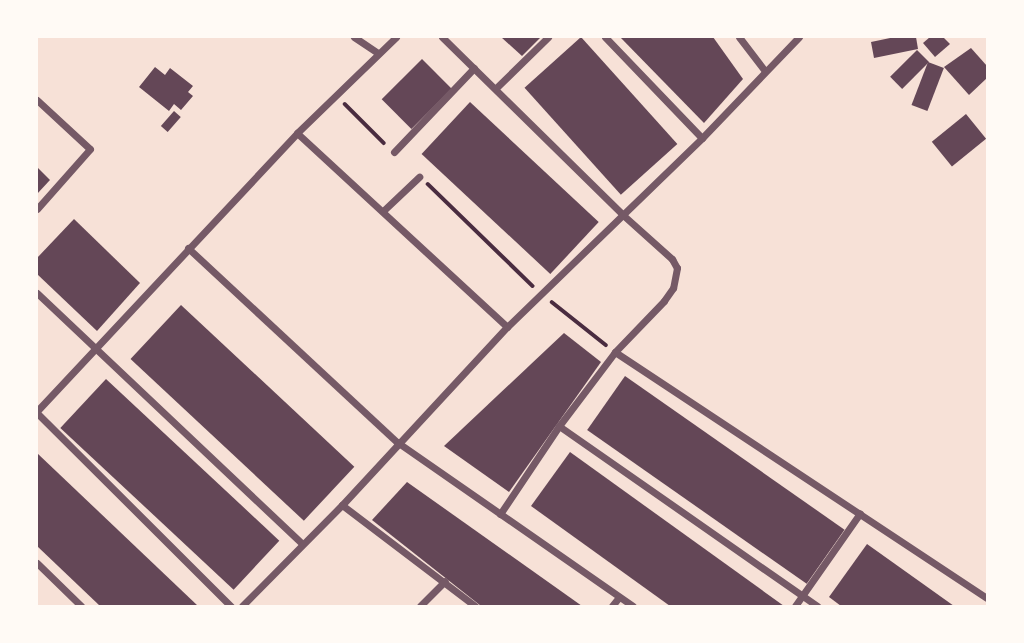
<!DOCTYPE html>
<style>
body{margin:0}
#map{position:relative;width:1024px;height:643px;overflow:hidden;background:#f7e1d7;font-family:"Open Sans",sans-serif}
div>[style]{position:absolute}
.building>*{inset:0;background:#644757;transform-origin:0 0}
.path>*{height:3.5px;margin:-1.75px;padding:0 1.75px;transform-origin:1.75px;border-radius:1.75px;background:#4a2c40}
.minor>*{height:7px;margin:-3.5px;padding:0 3.5px;transform-origin:3.5px;border-radius:3.5px;background:#755966}
span{translate:-50% -50%;white-space:nowrap;text-align:center;line-height:1.15;-webkit-text-stroke:6px #fffaf5;paint-order:stroke}
.frame{position:absolute;inset:0;border:38px solid #fffaf5;pointer-events:none}
</style>
<div id="map">
<div class="building">
<i style="clip-path:polygon(501px 37px,541px 37px,522px 56px)"></i>
<i style="left:581px;top:37px;width:144px;height:76px;rotate:48deg"></i>
<i style="clip-path:polygon(620px 37px,713px 37px,743px 79px,704px 123px)"></i>
<i style="clip-path:polygon(895px 37px,916px 37px,918px 49px,874px 58px,871px 42px)"></i>
<i style="clip-path:polygon(930px 37px,943px 37px,950px 44px,935px 57px,923px 43px)"></i>
<i style="clip-path:polygon(971px 48px,987px 66px,987px 78px,969px 95px,944px 67px)"></i>
<i style="left:917px;top:50px;width:17px;height:38px;rotate:45deg"></i>
<i style="left:422px;top:59px;width:42px;height:57px;rotate:45deg"></i>
<i style="left:928px;top:62px;width:17px;height:46px;rotate:21deg"></i>
<i style="clip-path:polygon(155px 67px,165px 75px,170px 68px,193px 86px,188px 92px,193px 96px,181px 110px,174px 104px,169px 111px,139px 87px)"></i>
<i style="left:470px;top:102px;width:176px;height:71px;rotate:43deg"></i>
<i style="left:174px;top:111px;width:9px;height:20px;rotate:41deg"></i>
<i style="left:966px;top:114px;width:32px;height:44px;rotate:51deg"></i>
<i style="clip-path:polygon(37px 167px,50px 180px,37px 194px)"></i>
<i style="clip-path:polygon(74px 219px,140px 283px,97px 331px,37px 274px,37px 258px)"></i>
<i style="left:181px;top:305px;width:237px;height:74px;rotate:43deg"></i>
<i style="clip-path:polygon(564px 333px,601px 362px,509px 492px,444px 446px)"></i>
<i style="left:625px;top:376px;width:268px;height:66px;rotate:35deg"></i>
<i style="left:106px;top:379px;width:237px;height:67px;rotate:43deg"></i>
<i style="clip-path:polygon(570px 452px,784px 606px,670px 606px,531px 506px)"></i>
<i style="clip-path:polygon(37px 453px,198px 606px,100px 606px,37px 546px)"></i>
<i style="clip-path:polygon(407px 482px,582px 606px,481px 606px,372px 520px)"></i>
<i style="clip-path:polygon(867px 544px,954px 606px,841px 606px,829px 597px)"></i>
</div>
<div class="path">
<i style="left:345px;top:104px;width:55px;rotate:45deg"></i>
<i style="left:428px;top:184px;width:146px;rotate:44.2deg"></i>
<i style="left:552px;top:302px;width:69px;rotate:38.5deg"></i>
</div>
<div class="minor">
<i style="left:354px;top:37px;width:29px;rotate:34deg"></i>
<i style="left:442px;top:37px;width:254px;rotate:44.5deg"></i>
<i style="left:623px;top:215px;width:66px;rotate:41.9deg"></i>
<i style="left:672px;top:259px;width:10px;rotate:61deg"></i>
<i style="left:677px;top:268px;width:20px;rotate:101deg"></i>
<i style="left:673px;top:288px;width:16px;rotate:125deg"></i>
<i style="left:664px;top:301px;width:71px;rotate:133.9deg"></i>
<i style="left:615px;top:352px;width:93px;rotate:127.1deg"></i>
<i style="left:559px;top:426px;width:106px;rotate:123.8deg"></i>
<i style="left:605px;top:37px;width:140px;rotate:46.2deg"></i>
<i style="left:739px;top:37px;width:43px;rotate:52.6deg"></i>
<i style="left:496px;top:88px;width:73px;rotate:-44.4deg"></i>
<i style="left:37px;top:100px;width:72px;rotate:42.8deg"></i>
<i style="left:90px;top:149px;width:80px;rotate:131.5deg"></i>
<i style="left:297px;top:133px;width:286px;rotate:42.7deg"></i>
<i style="left:394px;top:152px;width:116px;rotate:-46.4deg"></i>
<i style="left:383px;top:211px;width:50px;rotate:-43.4deg"></i>
<i style="left:188px;top:248px;width:285px;rotate:42.9deg"></i>
<i style="left:397px;top:442px;width:287px;rotate:34.8deg"></i>
<i style="left:37px;top:293px;width:365px;rotate:43.4deg"></i>
<i style="left:615px;top:352px;width:446px;rotate:33.5deg"></i>
<i style="left:37px;top:411px;width:381px;rotate:-46.9deg"></i>
<i style="left:297px;top:133px;width:138px;rotate:-44.1deg"></i>
<i style="left:37px;top:413px;width:274px;rotate:44.9deg"></i>
<i style="left:559px;top:426px;width:315px;rotate:34.9deg"></i>
<i style="left:342px;top:505px;width:167px;rotate:37.2deg"></i>
<i style="left:37px;top:563px;width:62px;rotate:44.3deg"></i>
<i style="left:242px;top:606px;width:142px;rotate:-45.3deg"></i>
<i style="left:342px;top:505px;width:243px;rotate:-47.2deg"></i>
<i style="left:507px;top:327px;width:272px;rotate:-44.1deg"></i>
<i style="left:702px;top:138px;width:140px;rotate:-46.2deg"></i>
<i style="left:420px;top:606px;width:35px;rotate:-45deg"></i>
<i style="left:612px;top:606px;width:11px;rotate:-52deg"></i>
<i style="left:795px;top:606px;width:113px;rotate:-55deg"></i>
</div>
<div class="frame"></div>
</div>
